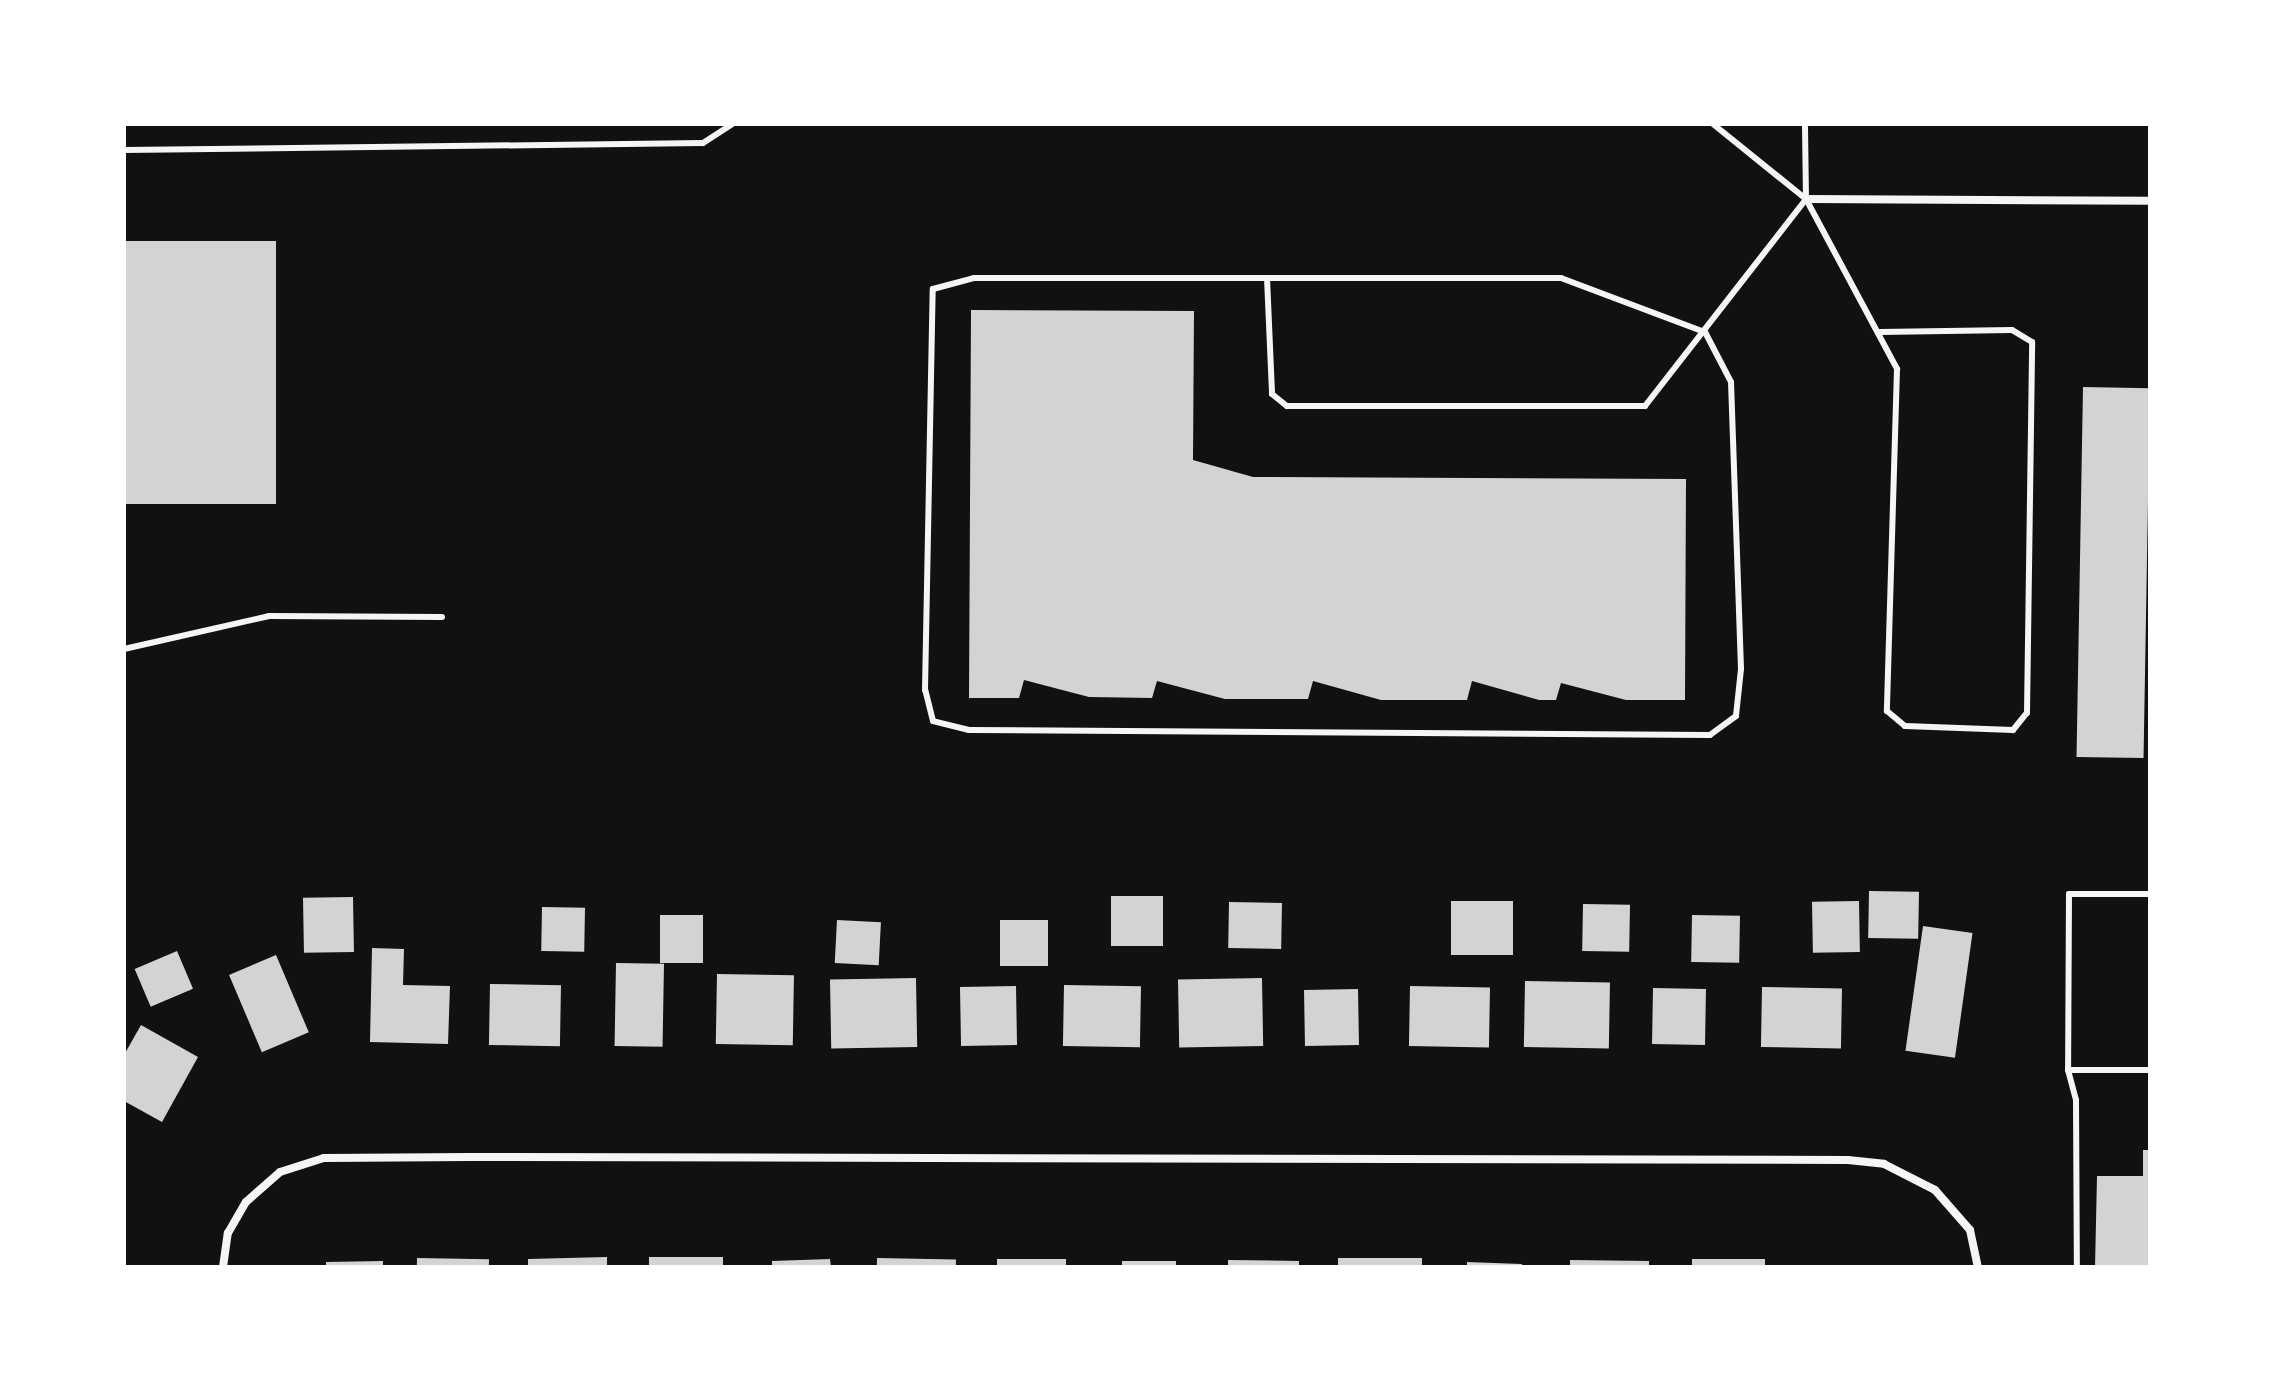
<!DOCTYPE html>
<style>
body{margin:0}
#map{position:relative;width:2274px;height:1391px;overflow:hidden;background:#111;font-family:"Source Sans 3",sans-serif}
div>[style]{position:absolute}
.building>*{inset:0;background:#d3d3d3;transform-origin:0 0}
.service>*{height:6px;margin:-3px;padding:0 3px;transform-origin:3px;border-radius:3px;background:#f5f5f5}
.minor>*{height:8px;margin:-4px;padding:0 4px;transform-origin:4px;border-radius:4px;background:#f5f5f5}
span{translate:-50% -50%;white-space:nowrap;text-align:center;line-height:1.15;-webkit-text-stroke:8px #fff;paint-order:stroke}
.frame{position:absolute;inset:0;border:126px solid #fff;pointer-events:none}
</style>
<div id="map">
<div class="building">
<i style="left:124px;top:241px;width:152px;height:263px"></i>
<i style="clip-path:polygon(971px 310px,1194px 311px,1193px 460px,1253px 477px,1686px 479px,1685px 700px,1626px 700px,1561px 683px,1556px 700px,1539px 700px,1472px 681px,1467px 700px,1381px 700px,1313px 681px,1308px 699px,1225px 699px,1157px 681px,1152px 698px,1089px 697px,1024px 680px,1019px 698px,969px 698px)"></i>
<i style="left:2083px;top:387px;width:67px;height:370px;rotate:1deg"></i>
<i style="left:1869px;top:891px;width:50px;height:47px;rotate:1deg"></i>
<i style="left:1111px;top:896px;width:52px;height:50px"></i>
<i style="left:353px;top:897px;width:55px;height:50px;rotate:89deg"></i>
<i style="left:1451px;top:901px;width:62px;height:54px"></i>
<i style="left:1859px;top:901px;width:51px;height:47px;rotate:89deg"></i>
<i style="left:1229px;top:902px;width:53px;height:46px;rotate:1deg"></i>
<i style="left:1583px;top:904px;width:47px;height:47px;rotate:1deg"></i>
<i style="left:542px;top:907px;width:43px;height:44px;rotate:1deg"></i>
<i style="left:660px;top:915px;width:43px;height:48px"></i>
<i style="left:1692px;top:915px;width:48px;height:47px;rotate:1deg"></i>
<i style="left:837px;top:920px;width:44px;height:43px;rotate:3deg"></i>
<i style="left:1000px;top:920px;width:48px;height:46px"></i>
<i style="left:1923px;top:926px;width:50px;height:126px;rotate:8deg"></i>
<i style="clip-path:polygon(372px 948px,404px 949px,403px 985px,450px 986px,448px 1044px,370px 1042px)"></i>
<i style="left:177px;top:951px;width:41px;height:46px;rotate:67deg"></i>
<i style="left:276px;top:955px;width:84px;height:51px;rotate:67deg"></i>
<i style="left:616px;top:963px;width:48px;height:83px;rotate:1deg"></i>
<i style="left:717px;top:974px;width:77px;height:70px;rotate:1deg"></i>
<i style="left:916px;top:978px;width:69px;height:86px;rotate:89deg"></i>
<i style="left:1262px;top:978px;width:68px;height:84px;rotate:89deg"></i>
<i style="left:1525px;top:981px;width:85px;height:66px;rotate:1deg"></i>
<i style="left:490px;top:984px;width:71px;height:61px;rotate:1deg"></i>
<i style="left:1064px;top:985px;width:77px;height:61px;rotate:1deg"></i>
<i style="left:1016px;top:986px;width:59px;height:56px;rotate:89deg"></i>
<i style="left:1410px;top:986px;width:80px;height:60px;rotate:1deg"></i>
<i style="left:1762px;top:987px;width:80px;height:60px;rotate:1deg"></i>
<i style="left:1653px;top:988px;width:53px;height:56px;rotate:1deg"></i>
<i style="left:1358px;top:989px;width:56px;height:54px;rotate:89deg"></i>
<i style="clip-path:polygon(141px 1025px,198px 1057px,162px 1122px,124px 1101px,124px 1055px)"></i>
<i style="clip-path:polygon(2143px 1150px,2150px 1150px,2150px 1267px,2095px 1267px,2097px 1176px,2143px 1176px)"></i>
<i style="clip-path:polygon(607px 1257px,607px 1267px,528px 1267px,528px 1259px)"></i>
<i style="left:723px;top:1257px;width:10px;height:74px;rotate:90deg"></i>
<i style="left:417px;top:1258px;width:72px;height:9px;rotate:1deg"></i>
<i style="left:877px;top:1258px;width:79px;height:9px;rotate:1deg"></i>
<i style="left:1422px;top:1258px;width:9px;height:84px;rotate:90deg"></i>
<i style="clip-path:polygon(830px 1259px,831px 1267px,772px 1267px,772px 1261px)"></i>
<i style="left:1066px;top:1259px;width:8px;height:69px;rotate:90deg"></i>
<i style="left:1692px;top:1259px;width:73px;height:8px"></i>
<i style="clip-path:polygon(1228px 1260px,1299px 1261px,1299px 1267px,1228px 1267px)"></i>
<i style="clip-path:polygon(1570px 1260px,1649px 1261px,1649px 1267px,1570px 1267px)"></i>
<i style="clip-path:polygon(383px 1261px,383px 1267px,326px 1267px,326px 1262px)"></i>
<i style="left:1122px;top:1261px;width:54px;height:6px"></i>
<i style="clip-path:polygon(1467px 1262px,1522px 1264px,1522px 1267px,1467px 1267px)"></i>
</div>
<div class="service">
<i style="left:1713px;top:124px;width:119px;rotate:38.9deg"></i>
<i style="left:1806px;top:199px;width:193px;rotate:61.8deg"></i>
<i style="left:1897px;top:369px;width:342px;rotate:91.7deg"></i>
<i style="left:1887px;top:711px;width:23px;rotate:40deg"></i>
<i style="left:1905px;top:726px;width:108px;rotate:2.1deg"></i>
<i style="left:2013px;top:730px;width:22px;rotate:-51deg"></i>
<i style="left:2027px;top:713px;width:371px;rotate:-89.2deg"></i>
<i style="left:2032px;top:342px;width:23px;rotate:-149deg"></i>
<i style="left:2012px;top:330px;width:132px;rotate:179.1deg"></i>
<i style="left:124px;top:150px;width:579px;rotate:-0.69deg"></i>
<i style="left:703px;top:143px;width:35px;rotate:-33deg"></i>
<i style="left:974px;top:278px;width:587px"></i>
<i style="left:1561px;top:278px;width:154px;rotate:20.6deg"></i>
<i style="left:1705px;top:332px;width:56px;rotate:62.5deg"></i>
<i style="left:1731px;top:382px;width:287px;rotate:88deg"></i>
<i style="left:1741px;top:669px;width:47px;rotate:96.1deg"></i>
<i style="left:1736px;top:716px;width:32px;rotate:144deg"></i>
<i style="left:1710px;top:735px;width:741px;rotate:-179.61deg"></i>
<i style="left:969px;top:730px;width:37px;rotate:-166deg"></i>
<i style="left:933px;top:721px;width:32px;rotate:-104deg"></i>
<i style="left:925px;top:690px;width:401px;rotate:-88.9deg"></i>
<i style="left:933px;top:289px;width:42px;rotate:-15deg"></i>
<i style="left:1267px;top:278px;width:116px;rotate:87.5deg"></i>
<i style="left:1272px;top:394px;width:19px;rotate:39deg"></i>
<i style="left:1287px;top:406px;width:358px"></i>
<i style="left:1645px;top:406px;width:262px;rotate:-52.1deg"></i>
<i style="left:1806px;top:199px;width:75px;rotate:-90.8deg"></i>
<i style="left:124px;top:649px;width:149px;rotate:-12.8deg"></i>
<i style="left:269px;top:616px;width:173px;rotate:0.3deg"></i>
<i style="left:2150px;top:894px;width:81px;rotate:180deg"></i>
<i style="left:2069px;top:894px;width:176px;rotate:90.3deg"></i>
<i style="left:2068px;top:1070px;width:82px"></i>
<i style="left:2068px;top:1070px;width:31px;rotate:75deg"></i>
<i style="left:2076px;top:1100px;width:167px;rotate:89.7deg"></i>
</div>
<div class="minor">
<i style="left:1806px;top:199px;width:344px;rotate:0.3deg"></i>
<i style="left:223px;top:1267px;width:34px;rotate:-82deg"></i>
<i style="left:228px;top:1233px;width:36px;rotate:-60deg"></i>
<i style="left:246px;top:1202px;width:45px;rotate:-41.4deg"></i>
<i style="left:280px;top:1172px;width:46px;rotate:-17.7deg"></i>
<i style="left:324px;top:1158px;width:146px;rotate:-0.4deg"></i>
<i style="left:470px;top:1157px;width:1378px;rotate:0.12deg"></i>
<i style="left:1848px;top:1160px;width:36px;rotate:6deg"></i>
<i style="left:1884px;top:1164px;width:57px;rotate:27deg"></i>
<i style="left:1935px;top:1190px;width:53px;rotate:48.8deg"></i>
<i style="left:1970px;top:1230px;width:38px;rotate:78deg"></i>
</div>
<div class="frame"></div>
</div>
